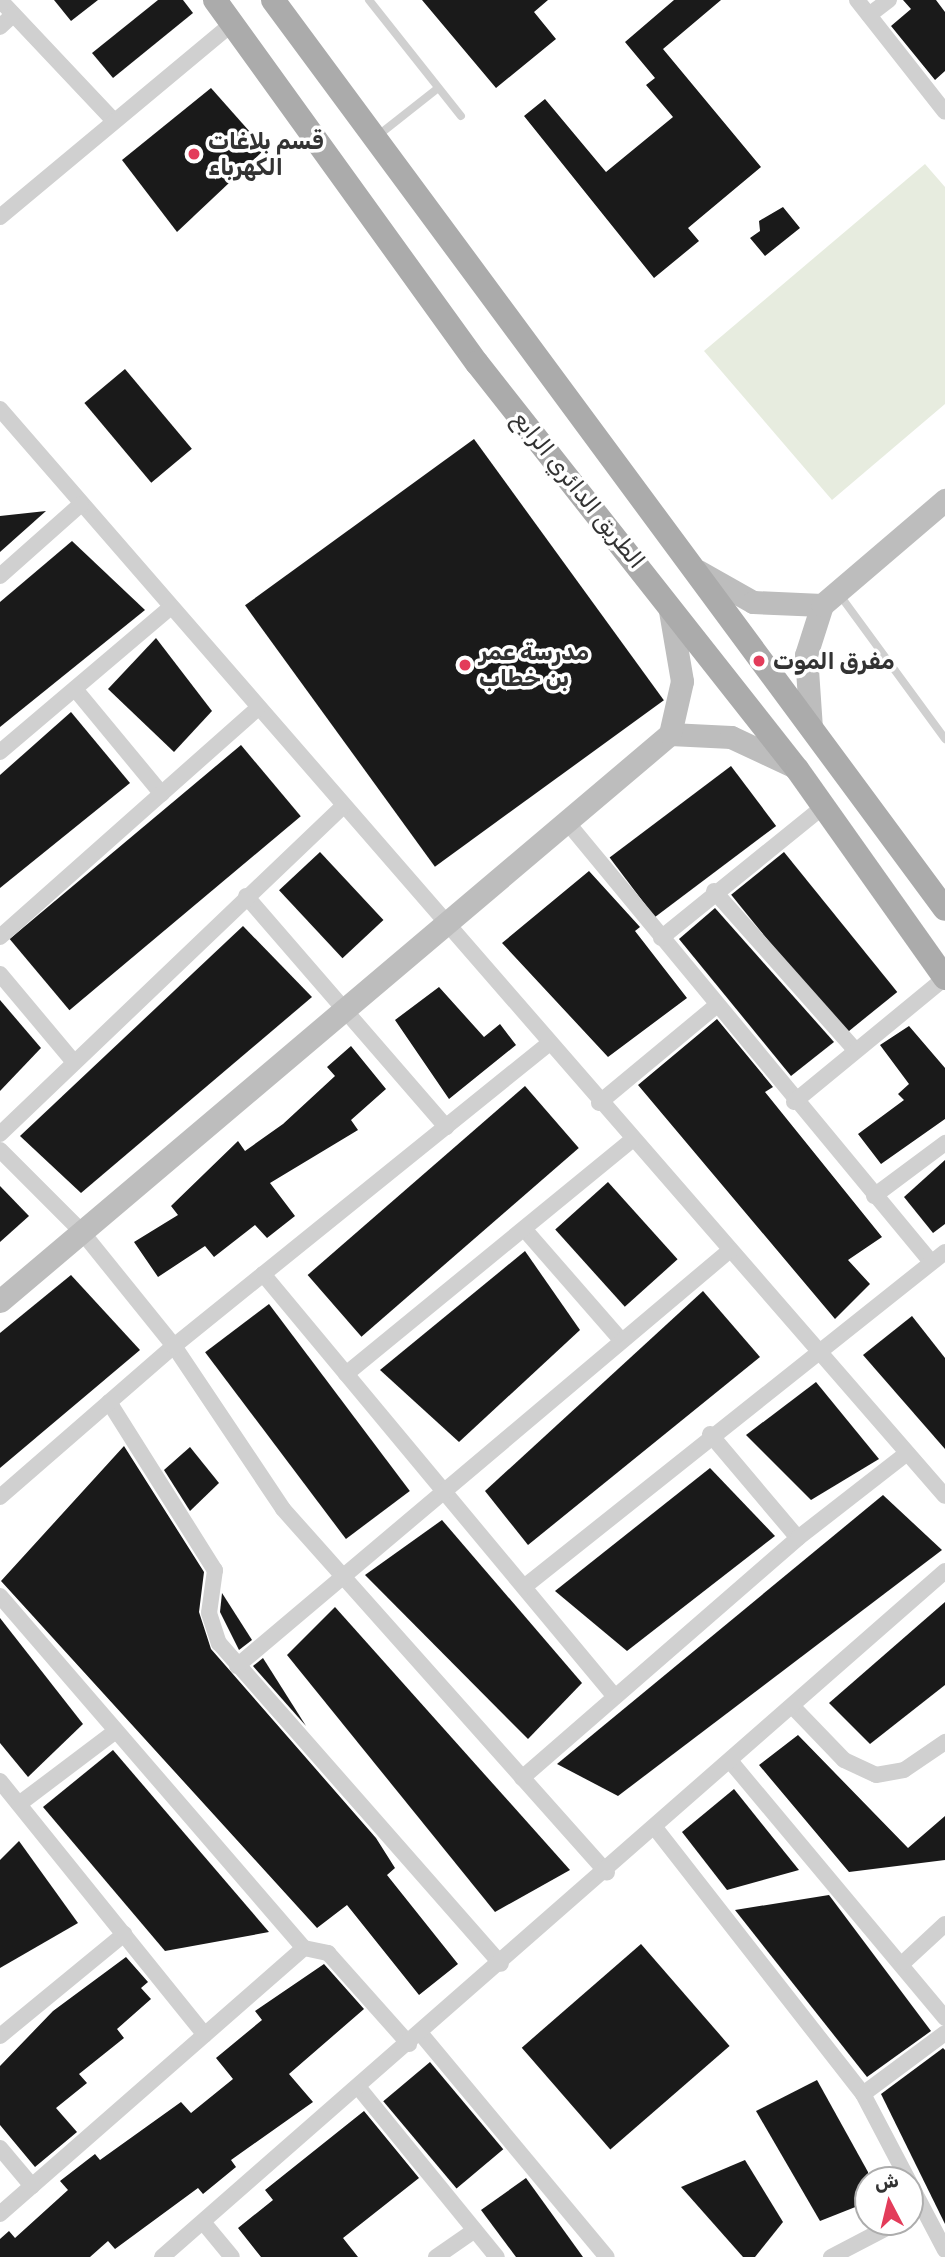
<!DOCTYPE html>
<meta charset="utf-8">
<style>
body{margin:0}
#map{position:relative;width:945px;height:2257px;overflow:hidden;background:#fff;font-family:Rubik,Vazirmatn,sans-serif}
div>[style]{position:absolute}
.green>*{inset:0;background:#e7ecdf}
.building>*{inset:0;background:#1a1a1a;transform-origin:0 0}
.lane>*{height:8px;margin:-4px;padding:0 4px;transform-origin:4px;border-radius:4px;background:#d0d0d0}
.street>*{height:16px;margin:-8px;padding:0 8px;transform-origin:8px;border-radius:8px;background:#d0d0d0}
.secondary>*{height:23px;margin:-11.5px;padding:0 11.5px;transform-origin:11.5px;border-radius:11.5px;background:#bdbdbd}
.primary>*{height:24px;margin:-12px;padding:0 12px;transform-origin:12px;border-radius:12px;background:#ababab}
.dots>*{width:19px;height:19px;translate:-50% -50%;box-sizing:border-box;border:4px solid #fff;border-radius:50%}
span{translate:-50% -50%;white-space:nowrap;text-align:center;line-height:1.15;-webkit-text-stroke:7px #fff;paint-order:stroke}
.poi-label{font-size:23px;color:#333;font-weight:700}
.left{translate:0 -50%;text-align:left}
.street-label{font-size:23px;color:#333}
.north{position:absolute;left:854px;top:2166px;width:70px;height:70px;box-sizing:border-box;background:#fff;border:2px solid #adadad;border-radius:50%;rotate:353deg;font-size:19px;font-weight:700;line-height:28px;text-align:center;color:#333}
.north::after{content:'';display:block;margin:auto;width:24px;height:32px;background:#e33c5a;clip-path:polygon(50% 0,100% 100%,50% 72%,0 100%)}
</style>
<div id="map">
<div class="green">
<i style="clip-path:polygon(925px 164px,945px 187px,945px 404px,832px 500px,704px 351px)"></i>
</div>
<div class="building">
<i style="clip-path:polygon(54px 0,98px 0,71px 21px)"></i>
<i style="clip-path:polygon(158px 0,183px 0,193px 13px,113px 78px,92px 53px)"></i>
<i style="clip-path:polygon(422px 0,548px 0,534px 12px,556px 39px,496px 88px)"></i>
<i style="clip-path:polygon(674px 0,721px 0,663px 49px,761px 167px,688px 228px,699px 241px,654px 278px,524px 116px,545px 99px,606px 172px,673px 117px,646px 85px,655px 78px,625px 42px)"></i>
<i style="clip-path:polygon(903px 0,936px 0,945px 12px,945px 71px,935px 80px,891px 26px,911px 9px)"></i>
<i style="clip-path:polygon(211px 88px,265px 149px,177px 232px,122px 160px)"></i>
<i style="clip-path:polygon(783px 207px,800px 228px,765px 256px,750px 238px,760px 231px,759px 221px)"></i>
<i style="left:125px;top:369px;width:104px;height:53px;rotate:50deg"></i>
<i style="left:474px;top:439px;width:323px;height:283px;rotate:54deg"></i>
<i style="clip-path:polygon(46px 511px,0 552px,0 516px)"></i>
<i style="clip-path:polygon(72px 541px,145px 610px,0 727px,0 602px)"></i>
<i style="clip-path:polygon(156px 638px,212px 711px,174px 752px,108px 689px)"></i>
<i style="clip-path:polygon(71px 712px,130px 783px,0 888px,0 775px)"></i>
<i style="left:241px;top:745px;width:93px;height:302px;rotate:50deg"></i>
<i style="left:731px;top:766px;width:75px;height:152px;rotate:53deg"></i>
<i style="left:320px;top:852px;width:93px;height:56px;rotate:47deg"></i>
<i style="left:784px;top:852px;width:180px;height:68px;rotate:51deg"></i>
<i style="clip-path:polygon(589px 871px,640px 927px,635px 931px,687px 998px,608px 1057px,502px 943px)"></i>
<i style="clip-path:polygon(715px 908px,834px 1042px,791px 1076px,679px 939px)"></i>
<i style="clip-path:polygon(243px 926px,312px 997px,81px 1193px,20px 1136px)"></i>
<i style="clip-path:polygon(439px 987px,484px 1037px,500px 1024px,516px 1045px,449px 1099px,395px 1020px)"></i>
<i style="clip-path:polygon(0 1000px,41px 1048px,0 1091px)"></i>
<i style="clip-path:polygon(717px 1019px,773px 1087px,765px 1092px,882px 1237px,848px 1260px,870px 1284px,835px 1319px,638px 1085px)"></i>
<i style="clip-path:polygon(909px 1026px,945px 1068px,945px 1119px,881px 1164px,858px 1134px,904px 1100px,898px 1094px,909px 1084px,880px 1045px)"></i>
<i style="clip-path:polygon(351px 1046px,386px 1089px,351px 1120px,358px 1130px,270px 1183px,295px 1216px,267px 1238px,255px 1225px,214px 1257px,205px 1246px,158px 1277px,134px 1242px,178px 1215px,171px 1206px,238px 1141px,245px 1151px,283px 1124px,335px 1076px,327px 1067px)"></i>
<i style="left:525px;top:1086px;width:82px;height:288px;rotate:49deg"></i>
<i style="clip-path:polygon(945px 1160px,945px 1224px,933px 1233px,904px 1197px)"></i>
<i style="left:608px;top:1182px;width:104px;height:71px;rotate:48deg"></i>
<i style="clip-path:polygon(0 1186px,29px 1216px,0 1242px)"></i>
<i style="clip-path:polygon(525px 1251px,580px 1330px,459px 1442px,380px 1370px)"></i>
<i style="clip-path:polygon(71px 1275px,140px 1350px,0 1468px,0 1333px)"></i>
<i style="clip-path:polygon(703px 1291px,760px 1357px,528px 1545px,485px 1491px)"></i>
<i style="left:269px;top:1304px;width:234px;height:80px;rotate:53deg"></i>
<i style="clip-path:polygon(912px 1316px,945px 1358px,945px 1449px,863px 1355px)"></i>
<i style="clip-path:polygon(816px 1382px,879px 1459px,811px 1500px,746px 1435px)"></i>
<i style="clip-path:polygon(124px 1446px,204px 1572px,199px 1612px,211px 1649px,376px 1838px,395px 1868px,387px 1875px,458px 1964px,419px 1995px,347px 1905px,317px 1928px,1px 1581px)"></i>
<i style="clip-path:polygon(190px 1447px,219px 1483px,190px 1511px,164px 1470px)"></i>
<i style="clip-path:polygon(710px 1468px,775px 1536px,627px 1651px,555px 1591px)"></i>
<i style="clip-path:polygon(883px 1495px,942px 1550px,618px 1796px,557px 1764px)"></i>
<i style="clip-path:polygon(442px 1520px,582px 1683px,528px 1739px,365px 1575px)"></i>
<i style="clip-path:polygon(222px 1593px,252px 1640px,239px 1650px,220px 1612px)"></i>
<i style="clip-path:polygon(945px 1602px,945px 1685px,870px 1744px,829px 1703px)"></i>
<i style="clip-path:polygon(335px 1607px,570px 1870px,495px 1912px,287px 1655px)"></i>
<i style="clip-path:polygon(0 1618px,83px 1724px,28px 1777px,0 1743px)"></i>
<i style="clip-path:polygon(263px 1658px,306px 1726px,253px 1666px)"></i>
<i style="clip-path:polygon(798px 1735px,908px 1848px,945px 1816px,945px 1860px,849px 1872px,759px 1765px)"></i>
<i style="clip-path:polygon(113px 1750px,269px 1932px,165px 1951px,43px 1807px)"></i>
<i style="clip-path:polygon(734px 1789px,799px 1870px,727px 1890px,682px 1832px)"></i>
<i style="clip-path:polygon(19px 1841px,78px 1923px,0 1968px,0 1860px)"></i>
<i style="clip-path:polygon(829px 1895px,931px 2031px,867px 2077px,735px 1910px)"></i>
<i style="left:641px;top:1944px;width:135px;height:158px;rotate:49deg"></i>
<i style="clip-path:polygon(126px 1957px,148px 1982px,141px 1988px,151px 1999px,117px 2029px,124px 2038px,79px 2074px,87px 2083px,56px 2108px,77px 2132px,35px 2167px,0 2125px,0 2066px,53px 2011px)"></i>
<i style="clip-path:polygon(324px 1964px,364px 2009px,289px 2074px,313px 2102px,231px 2160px,236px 2167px,203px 2194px,198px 2188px,115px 2249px,108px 2241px,90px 2257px,0 2257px,0 2239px,9px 2231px,15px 2238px,68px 2190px,60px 2181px,95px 2154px,100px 2160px,181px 2102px,191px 2113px,233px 2079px,216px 2058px,262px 2020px,255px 2011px)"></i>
<i style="clip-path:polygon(943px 2048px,945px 2050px,945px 2224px,881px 2094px)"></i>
<i style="left:430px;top:2062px;width:114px;height:61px;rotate:50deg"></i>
<i style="clip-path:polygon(817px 2080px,868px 2172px,868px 2202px,820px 2221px,756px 2111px)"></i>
<i style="clip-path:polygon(364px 2111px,419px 2178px,343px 2238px,358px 2257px,261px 2257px,238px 2228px,273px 2200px,265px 2190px)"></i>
<i style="clip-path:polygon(745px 2160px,783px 2222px,755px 2257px,743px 2257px,681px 2187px)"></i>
<i style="clip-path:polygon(526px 2178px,583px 2257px,516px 2257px,481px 2210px)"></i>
</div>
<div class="lane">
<i style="left:369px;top:0;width:148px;rotate:51.6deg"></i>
<i style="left:376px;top:137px;width:79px;rotate:-38.3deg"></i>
<i style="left:839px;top:594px;width:180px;rotate:53.8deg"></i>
</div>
<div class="street">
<i style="left:0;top:0;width:166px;rotate:46.7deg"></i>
<i style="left:857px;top:0;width:142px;rotate:51.8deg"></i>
<i style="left:869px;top:15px;width:25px;rotate:-37deg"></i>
<i style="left:0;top:27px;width:18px;rotate:-43deg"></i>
<i style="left:0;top:217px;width:303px;rotate:-39.8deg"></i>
<i style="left:0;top:409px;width:1440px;rotate:49deg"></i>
<i style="left:0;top:576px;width:108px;rotate:-41.6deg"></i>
<i style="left:75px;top:689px;width:136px;rotate:50.4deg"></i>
<i style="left:0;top:752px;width:223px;rotate:-40.3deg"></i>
<i style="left:567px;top:822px;width:571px;rotate:50.4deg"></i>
<i style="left:714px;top:891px;width:213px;rotate:48.4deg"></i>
<i style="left:246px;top:896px;width:306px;rotate:49.1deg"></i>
<i style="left:0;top:937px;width:344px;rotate:-41.6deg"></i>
<i style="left:661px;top:938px;width:210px;rotate:-39deg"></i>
<i style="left:0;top:974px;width:114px;rotate:50deg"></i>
<i style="left:794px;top:1102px;width:195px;rotate:-39.4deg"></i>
<i style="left:599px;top:1103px;width:152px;rotate:-39.7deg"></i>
<i style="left:0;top:1134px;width:473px;rotate:-43.7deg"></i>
<i style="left:0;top:1150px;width:116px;rotate:45deg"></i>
<i style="left:82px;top:1232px;width:146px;rotate:51.1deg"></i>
<i style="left:174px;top:1346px;width:196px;rotate:56.2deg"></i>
<i style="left:283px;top:1509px;width:487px;rotate:48.3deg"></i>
<i style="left:874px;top:1196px;width:89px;rotate:-36.7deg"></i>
<i style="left:525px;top:1230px;width:145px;rotate:48.9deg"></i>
<i style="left:263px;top:1274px;width:550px;rotate:50.23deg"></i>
<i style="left:346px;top:1374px;width:370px;rotate:-39.3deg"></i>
<i style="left:109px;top:1402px;width:199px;rotate:57.8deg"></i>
<i style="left:215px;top:1570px;width:43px;rotate:97.9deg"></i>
<i style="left:209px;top:1613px;width:32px;rotate:72deg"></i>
<i style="left:219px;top:1643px;width:427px;rotate:48.7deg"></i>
<i style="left:710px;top:1434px;width:136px;rotate:49.8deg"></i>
<i style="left:0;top:1497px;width:230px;rotate:-41deg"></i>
<i style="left:174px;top:1346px;width:481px;rotate:-38.9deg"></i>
<i style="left:524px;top:1587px;width:538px;rotate:-38.51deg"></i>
<i style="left:0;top:1596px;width:465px;rotate:49.2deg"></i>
<i style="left:237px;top:1666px;width:644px;rotate:-40.15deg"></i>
<i style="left:794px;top:1708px;width:72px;rotate:46.1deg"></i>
<i style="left:844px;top:1760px;width:35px;rotate:25deg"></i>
<i style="left:876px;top:1775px;width:28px;rotate:-10deg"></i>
<i style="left:904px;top:1770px;width:50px;rotate:-34.3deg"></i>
<i style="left:731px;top:1762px;width:334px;rotate:50.1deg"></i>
<i style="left:522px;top:1778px;width:366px;rotate:-41deg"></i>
<i style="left:798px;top:1538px;width:138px;rotate:-37.9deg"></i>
<i style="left:0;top:1781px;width:326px;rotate:51.1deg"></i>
<i style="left:19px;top:1804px;width:121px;rotate:-37deg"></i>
<i style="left:656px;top:1829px;width:336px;rotate:52deg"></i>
<i style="left:863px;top:2094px;width:176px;rotate:62.3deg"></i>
<i style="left:904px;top:1962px;width:56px;rotate:-42.8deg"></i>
<i style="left:421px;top:2034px;width:290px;rotate:50.2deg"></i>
<i style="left:0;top:2036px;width:161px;rotate:-39.4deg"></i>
<i style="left:359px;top:2088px;width:218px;rotate:50.8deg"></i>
<i style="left:863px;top:2094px;width:102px;rotate:-36.6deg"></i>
<i style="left:0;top:2148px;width:50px;rotate:49.9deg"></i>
<i style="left:0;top:2214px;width:404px;rotate:-41.2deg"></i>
<i style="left:304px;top:1948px;width:25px;rotate:12deg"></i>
<i style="left:328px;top:1953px;width:122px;rotate:48.3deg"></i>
<i style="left:203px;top:2222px;width:45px;rotate:50.4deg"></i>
<i style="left:162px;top:2257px;width:1041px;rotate:-41.22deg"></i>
<i style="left:436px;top:2257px;width:47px;rotate:-34.7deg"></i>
<i style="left:831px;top:2257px;width:76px;rotate:-27.6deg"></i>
</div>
<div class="secondary">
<i style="left:698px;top:571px;width:63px;rotate:29.4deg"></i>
<i style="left:753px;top:602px;width:69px;rotate:2.5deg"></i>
<i style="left:811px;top:728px;width:73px;rotate:-93.9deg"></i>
<i style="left:806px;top:655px;width:52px;rotate:-72.3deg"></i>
<i style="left:822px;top:605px;width:162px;rotate:-40.5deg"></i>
<i style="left:670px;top:734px;width:61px;rotate:2.8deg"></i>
<i style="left:731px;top:737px;width:68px;rotate:25.1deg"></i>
<i style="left:0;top:1301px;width:878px;rotate:-40.24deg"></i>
<i style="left:670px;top:734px;width:54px;rotate:-77.2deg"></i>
<i style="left:682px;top:681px;width:71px;rotate:-99.7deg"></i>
</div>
<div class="primary">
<i style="left:215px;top:0;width:448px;rotate:54.2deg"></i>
<i style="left:477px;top:363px;width:517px;rotate:51.76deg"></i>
<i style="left:797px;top:769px;width:256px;rotate:54.7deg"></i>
<i style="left:273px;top:0;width:1130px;rotate:53.53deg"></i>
</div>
<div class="dots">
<i style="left:194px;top:154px;background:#e33c5a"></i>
<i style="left:759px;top:661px;background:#e33c5a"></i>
<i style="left:465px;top:665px;background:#e33c5a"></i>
</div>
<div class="poi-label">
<span class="left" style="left:208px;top:154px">قسم بلاغات<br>الكهرباء</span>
<span class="left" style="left:479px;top:665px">مدرسة عمر<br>بن خطاب</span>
<span class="left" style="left:773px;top:661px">مفرق الموت</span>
</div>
<div class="street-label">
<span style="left:579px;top:490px;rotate:51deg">الطريق الدائري الرابع</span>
</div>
<div class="north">ش</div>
</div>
